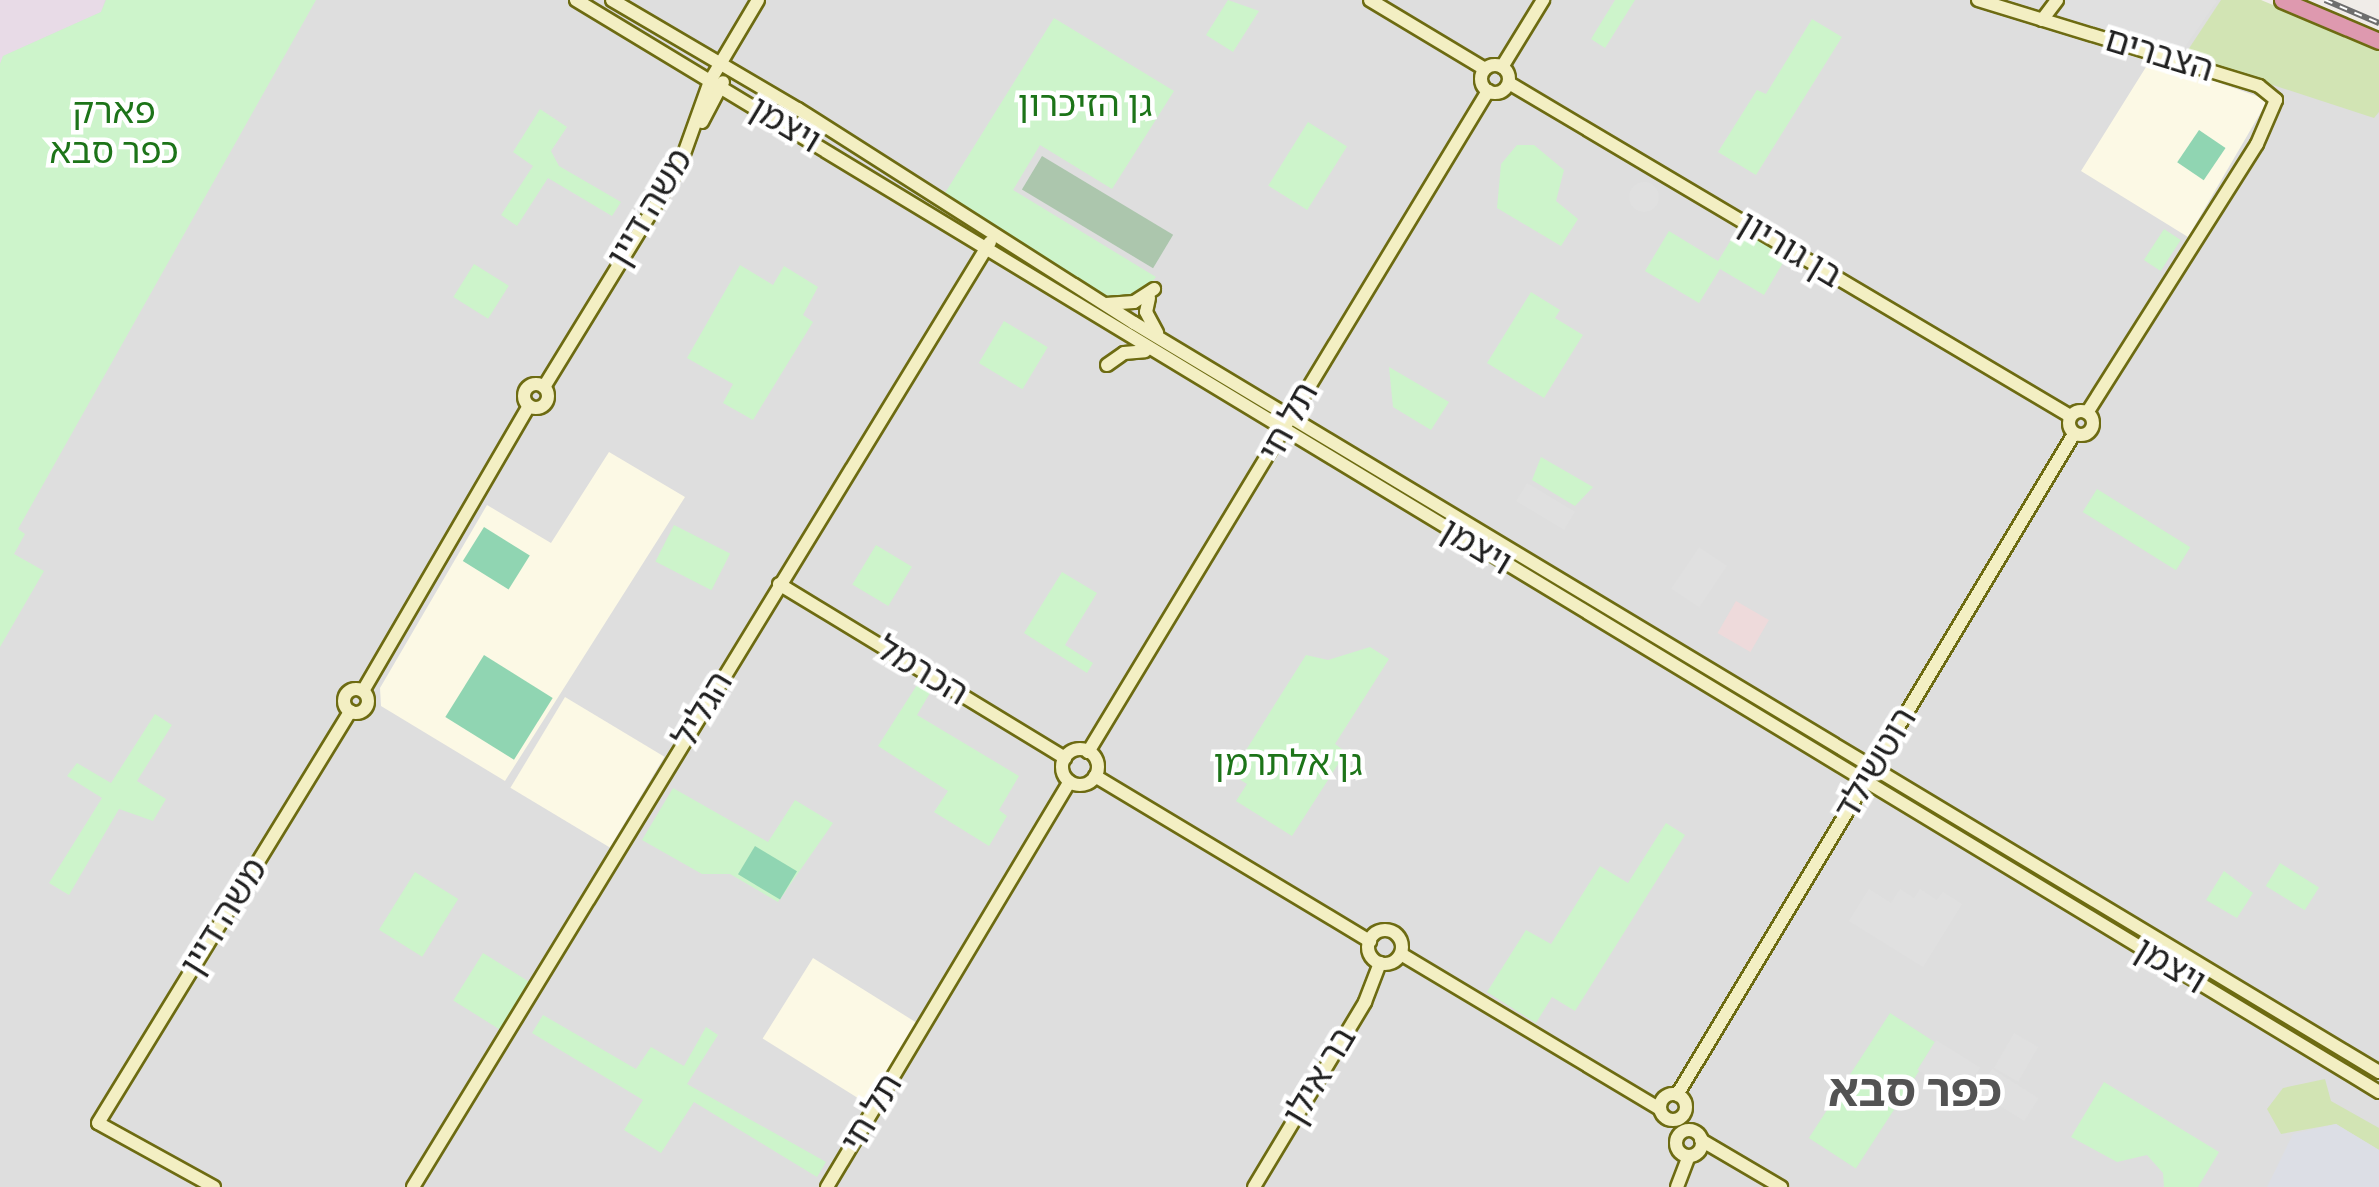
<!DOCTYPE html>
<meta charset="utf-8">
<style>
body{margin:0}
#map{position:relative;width:2379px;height:1187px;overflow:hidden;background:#f0ece8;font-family:"Roboto Condensed","Noto Sans Hebrew",sans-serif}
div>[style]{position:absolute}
.residential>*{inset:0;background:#dedede}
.commercial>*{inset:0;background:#eedadb;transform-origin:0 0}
.industrial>*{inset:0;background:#e8dbe7}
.education>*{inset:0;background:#fcf9e5;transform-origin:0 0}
.grass>*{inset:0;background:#d2e4b4}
.cemetery>*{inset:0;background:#acc6ad;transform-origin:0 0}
.park>*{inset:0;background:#cdf4cb;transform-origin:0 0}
.pitch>*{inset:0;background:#90d5b2;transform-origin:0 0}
.parking>*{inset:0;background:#e0e0e0;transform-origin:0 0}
.round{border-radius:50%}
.plaza>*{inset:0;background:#dcdee5}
.roads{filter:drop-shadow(2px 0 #6d6b12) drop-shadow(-2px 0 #6d6b12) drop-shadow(0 2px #6d6b12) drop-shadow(0 -2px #6d6b12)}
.secondary>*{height:12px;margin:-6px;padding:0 6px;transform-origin:6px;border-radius:6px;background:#f3efc3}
.secondary>.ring{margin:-6px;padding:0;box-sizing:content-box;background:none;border:12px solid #f3efc3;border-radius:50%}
.highway>*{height:15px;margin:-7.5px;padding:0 7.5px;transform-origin:7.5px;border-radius:7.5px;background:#de99af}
.rail>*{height:6px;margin-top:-3px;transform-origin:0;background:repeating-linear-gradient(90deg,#fff 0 8px,#6e6e6e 0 16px);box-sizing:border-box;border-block:2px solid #6e6e6e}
span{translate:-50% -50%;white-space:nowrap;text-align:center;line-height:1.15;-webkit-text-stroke:9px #fff;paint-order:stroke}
.street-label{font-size:35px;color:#202020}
.park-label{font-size:35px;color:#1d7419}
.district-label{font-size:45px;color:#535353;font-weight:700}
</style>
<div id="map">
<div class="residential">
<i style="clip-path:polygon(0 0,2251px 0,2379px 55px,2379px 1187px,0 1187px)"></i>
</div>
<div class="commercial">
<i style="left:1736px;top:601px;width:38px;height:37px;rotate:30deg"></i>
</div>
<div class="industrial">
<i style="clip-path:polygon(0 0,105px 0,101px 12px,3px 56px,0 64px)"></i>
</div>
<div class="education">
<i style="clip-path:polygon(2151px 59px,2268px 100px,2188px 237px,2081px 171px)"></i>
<i style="clip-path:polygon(609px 452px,685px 497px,505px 781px,381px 706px,380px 688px,487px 505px,551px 543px)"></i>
<i style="left:565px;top:697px;width:116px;height:106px;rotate:31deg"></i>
<i style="left:813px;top:958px;width:124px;height:95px;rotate:32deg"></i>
</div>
<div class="grass">
<i style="clip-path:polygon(2221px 0,2261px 0,2379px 49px,2379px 112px,2374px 118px,2184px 56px)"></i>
<i style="clip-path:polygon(2325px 1079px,2331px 1101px,2379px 1128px,2379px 1150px,2336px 1124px,2281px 1134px,2267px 1109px,2283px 1088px)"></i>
</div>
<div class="cemetery">
<i style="left:1042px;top:156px;width:153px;height:39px;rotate:31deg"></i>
</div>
<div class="park">
<i style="clip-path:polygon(106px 0,316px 0,18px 529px,25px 534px,14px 554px,44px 571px,0 647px,0 64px,3px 56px,101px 12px)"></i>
<i style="clip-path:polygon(1228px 0,1259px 11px,1233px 52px,1206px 35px)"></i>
<i style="clip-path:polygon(1615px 0,1635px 0,1605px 48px,1591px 39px)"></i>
<i style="clip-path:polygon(1054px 18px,1174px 91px,1112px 189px,1040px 145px,1013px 190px,1156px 277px,1142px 294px,1111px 300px,945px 193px)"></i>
<i style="clip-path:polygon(1812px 19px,1842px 37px,1756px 175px,1718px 152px,1757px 90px,1766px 94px)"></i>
<i style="clip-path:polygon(540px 109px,567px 127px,551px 151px,559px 166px,621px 202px,612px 216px,548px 178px,517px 226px,501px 215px,533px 166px,513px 152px)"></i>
<i style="left:1308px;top:122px;width:46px;height:75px;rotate:32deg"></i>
<i style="clip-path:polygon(1517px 145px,1534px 145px,1564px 170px,1556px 201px,1578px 219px,1561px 246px,1497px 208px,1501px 164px)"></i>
<i style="clip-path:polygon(1739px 227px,1787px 256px,1764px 295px,1720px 269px,1699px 303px,1645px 271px,1669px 231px,1718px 261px)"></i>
<i style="left:2164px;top:229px;width:20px;height:37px;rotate:33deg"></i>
<i style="left:474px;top:264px;width:41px;height:39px;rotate:32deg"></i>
<i style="clip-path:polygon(740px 265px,773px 285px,784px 266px,818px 287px,803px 315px,813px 322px,753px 420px,723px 403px,733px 384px,687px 358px)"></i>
<i style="clip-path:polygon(1531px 292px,1560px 310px,1555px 318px,1583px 335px,1544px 398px,1487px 363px)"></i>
<i style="left:1004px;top:321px;width:51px;height:49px;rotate:31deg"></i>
<i style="clip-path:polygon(1389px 367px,1449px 402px,1431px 430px,1393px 407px)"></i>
<i style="clip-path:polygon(1541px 457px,1593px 487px,1575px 506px,1532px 480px)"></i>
<i style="left:2097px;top:489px;width:110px;height:27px;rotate:32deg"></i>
<i style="left:674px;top:525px;width:63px;height:41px;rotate:27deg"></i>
<i style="left:876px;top:545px;width:42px;height:46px;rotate:31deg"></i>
<i style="clip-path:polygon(1062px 572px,1097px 593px,1065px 645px,1093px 663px,1087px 673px,1024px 633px)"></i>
<i style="clip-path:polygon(1370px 647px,1389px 659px,1335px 744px,1346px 752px,1292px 836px,1236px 801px,1247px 784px,1231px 774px,1306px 655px,1328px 660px)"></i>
<i style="clip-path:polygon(917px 685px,930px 693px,917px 715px,1019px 776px,999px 810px,1007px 816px,989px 846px,934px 812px,948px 791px,878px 746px)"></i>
<i style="clip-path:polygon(155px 714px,172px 725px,137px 781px,166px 799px,153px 821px,119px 809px,69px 895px,49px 883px,102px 798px,67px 776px,77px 763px,111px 783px)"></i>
<i style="clip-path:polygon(673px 788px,768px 842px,795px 800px,833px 823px,778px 902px,730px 874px,702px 874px,642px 840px)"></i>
<i style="clip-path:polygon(1666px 823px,1685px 835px,1575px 1011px,1552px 997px,1536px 1023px,1487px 992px,1526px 930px,1551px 944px,1600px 866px,1628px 883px)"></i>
<i style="left:2280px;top:863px;width:46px;height:27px;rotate:32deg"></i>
<i style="clip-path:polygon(2224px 871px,2253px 893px,2237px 918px,2206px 900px)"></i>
<i style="left:415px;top:872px;width:51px;height:68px;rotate:32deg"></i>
<i style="left:483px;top:953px;width:58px;height:56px;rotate:32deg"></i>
<i style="left:1890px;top:1013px;width:56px;height:149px;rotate:33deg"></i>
<i style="clip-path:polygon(543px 1015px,636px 1069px,651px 1047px,684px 1066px,706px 1027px,718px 1035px,687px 1084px,826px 1162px,817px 1177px,694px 1102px,661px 1153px,624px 1130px,643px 1100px,532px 1033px)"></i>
<i style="clip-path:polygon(2104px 1082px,2219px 1152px,2198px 1187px,2164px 1187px,2163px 1173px,2147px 1155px,2117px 1162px,2071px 1137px)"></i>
</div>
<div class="pitch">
<i style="left:2199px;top:130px;width:32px;height:39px;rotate:34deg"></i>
<i style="left:484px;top:527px;width:54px;height:40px;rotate:32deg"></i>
<i style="left:484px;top:655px;width:81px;height:73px;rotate:32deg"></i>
<i style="left:755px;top:846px;width:49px;height:33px;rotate:31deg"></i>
</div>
<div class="parking">
<i style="clip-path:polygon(2067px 0,2214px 0,2217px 1px,2180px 54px,2055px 14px)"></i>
<i class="round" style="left:1629px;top:182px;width:30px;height:30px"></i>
<i style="left:1527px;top:483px;width:56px;height:21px;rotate:31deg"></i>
<i style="left:1699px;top:547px;width:34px;height:50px;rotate:34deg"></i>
<i style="clip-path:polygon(1869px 889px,1891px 903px,1900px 889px,1914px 898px,1920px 889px,1937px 900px,1943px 892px,1962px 904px,1923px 967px,1849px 921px)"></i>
<i style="left:2014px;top:1033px;width:28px;height:40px;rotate:30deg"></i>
<i style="left:1936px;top:1040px;width:52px;height:35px;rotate:32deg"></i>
<i style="left:1992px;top:1069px;width:55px;height:27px;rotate:32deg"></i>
</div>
<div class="plaza">
<i style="clip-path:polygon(2336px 1124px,2379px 1150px,2379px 1187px,2267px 1187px,2293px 1134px)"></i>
</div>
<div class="roads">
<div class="secondary">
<i style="left:576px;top:0;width:2108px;rotate:31.2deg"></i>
<i style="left:612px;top:0;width:216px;rotate:30.4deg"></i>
<i style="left:798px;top:109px;width:398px;rotate:32.5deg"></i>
<i style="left:1134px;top:323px;width:1453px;rotate:31.03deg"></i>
<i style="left:1370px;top:0;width:134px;rotate:31deg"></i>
<i style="left:1978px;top:0;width:294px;rotate:17deg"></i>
<i style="left:2259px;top:86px;width:22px;rotate:39deg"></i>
<i style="left:2276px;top:100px;width:48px;rotate:113.4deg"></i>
<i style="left:2257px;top:144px;width:318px;rotate:122.3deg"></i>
<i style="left:2042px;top:20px;width:25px;rotate:-53deg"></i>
<i class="ring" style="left:1481px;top:65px;width:16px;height:16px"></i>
<i style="left:1502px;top:67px;width:79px;rotate:-58.5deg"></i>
<i style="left:1509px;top:83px;width:652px;rotate:30.69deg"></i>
<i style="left:702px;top:122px;width:45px;rotate:-62.3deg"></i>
<i style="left:1149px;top:298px;width:14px;rotate:102deg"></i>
<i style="left:1146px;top:312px;width:24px;rotate:62deg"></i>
<i style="left:1106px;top:304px;width:28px;rotate:-4deg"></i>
<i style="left:1134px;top:302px;width:24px;rotate:-33deg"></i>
<i style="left:1107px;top:365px;width:21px;rotate:-35deg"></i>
<i style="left:1124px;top:353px;width:21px;rotate:-5deg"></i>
<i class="ring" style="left:524px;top:384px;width:12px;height:12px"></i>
<i style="left:544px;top:387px;width:260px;rotate:-58.5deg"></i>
<i style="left:680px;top:165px;width:89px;rotate:-70.3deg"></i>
<i style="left:710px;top:81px;width:94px;rotate:-59.3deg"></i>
<i class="ring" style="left:2069px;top:411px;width:12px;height:12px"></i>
<i style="left:779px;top:584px;width:335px;rotate:31.3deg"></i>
<i class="ring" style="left:344px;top:689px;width:12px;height:12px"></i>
<i style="left:363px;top:691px;width:330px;rotate:-59.8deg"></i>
<i class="ring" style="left:1062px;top:749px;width:24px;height:24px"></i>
<i style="left:1088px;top:752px;width:773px;rotate:-58.82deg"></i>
<i style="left:1095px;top:776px;width:321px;rotate:31deg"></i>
<i class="ring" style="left:1368px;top:930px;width:22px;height:22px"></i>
<i style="left:1401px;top:954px;width:302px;rotate:30.9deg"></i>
<i class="ring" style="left:1660px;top:1094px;width:14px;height:14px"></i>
<i style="left:1677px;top:1095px;width:771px;rotate:-59.01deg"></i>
<i class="ring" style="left:1676px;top:1130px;width:14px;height:14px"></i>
<i style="left:1701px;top:1140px;width:93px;rotate:30.4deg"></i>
<i style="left:214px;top:1187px;width:132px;rotate:-151.1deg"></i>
<i style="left:98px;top:1123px;width:483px;rotate:-58.5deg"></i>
<i style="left:413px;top:1187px;width:1107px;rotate:-58.59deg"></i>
<i style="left:827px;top:1187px;width:472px;rotate:-59.1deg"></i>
<i style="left:1254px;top:1187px;width:216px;rotate:-59deg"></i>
<i style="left:1365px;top:1002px;width:42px;rotate:-69deg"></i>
<i style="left:1677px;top:1187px;width:33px;rotate:-69deg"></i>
</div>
<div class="highway">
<i style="left:2282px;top:0;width:105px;rotate:22.9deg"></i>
</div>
</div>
<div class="rail">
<i style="left:2325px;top:0;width:59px;rotate:23.1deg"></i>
</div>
<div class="street-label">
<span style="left:2159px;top:55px;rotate:17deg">הצברים</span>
<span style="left:785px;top:125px;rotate:31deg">ויצמן</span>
<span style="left:650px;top:208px;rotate:-59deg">משה דיין</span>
<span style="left:1790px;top:250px;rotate:31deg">בן גוריון</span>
<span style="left:1289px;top:422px;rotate:-61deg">תל חי</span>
<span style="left:1476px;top:547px;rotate:31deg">ויצמן</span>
<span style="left:922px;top:671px;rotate:31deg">הכרמל</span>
<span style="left:703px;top:710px;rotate:-59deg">הגליל</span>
<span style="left:1876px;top:764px;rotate:-59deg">רוטשילד</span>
<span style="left:224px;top:917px;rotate:-58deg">משה דיין</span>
<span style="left:2170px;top:966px;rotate:31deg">ויצמן</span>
<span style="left:1320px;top:1076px;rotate:-59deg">בר אילן</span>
<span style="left:872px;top:1113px;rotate:-59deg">תל חי</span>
</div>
<div class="park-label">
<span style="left:1085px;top:105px">גן הזיכרון</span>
<span style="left:114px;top:132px">פארק<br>כפר סבא</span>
<span style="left:1288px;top:764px">גן אלתרמן</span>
</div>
<div class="district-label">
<span style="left:1915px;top:1091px">כפר סבא</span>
</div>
</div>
